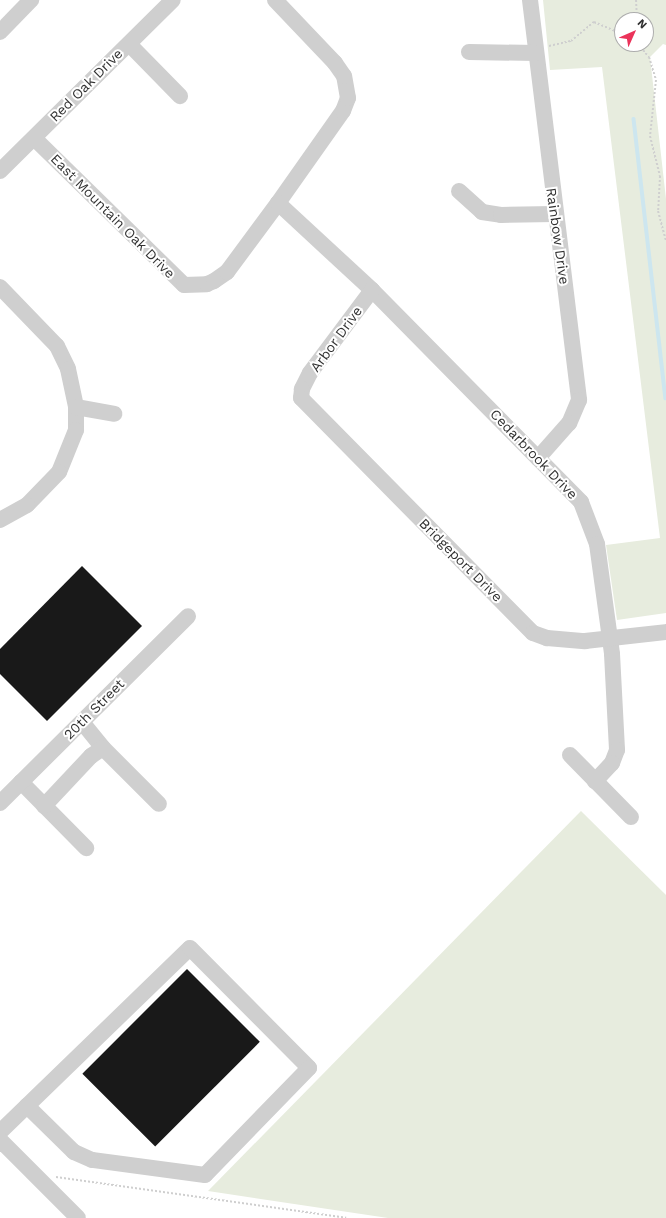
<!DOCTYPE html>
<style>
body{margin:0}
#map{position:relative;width:666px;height:1218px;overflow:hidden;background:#fff;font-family:"Work Sans",sans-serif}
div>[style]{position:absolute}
.green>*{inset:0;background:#e7ecde}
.stream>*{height:3.5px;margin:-1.75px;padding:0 1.75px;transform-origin:1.75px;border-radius:1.75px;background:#cde6ef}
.building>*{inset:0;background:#191919;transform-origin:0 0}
.path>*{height:2px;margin-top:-1px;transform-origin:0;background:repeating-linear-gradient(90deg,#cfcfcf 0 2px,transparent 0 4px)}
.minor>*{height:16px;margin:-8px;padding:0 8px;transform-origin:8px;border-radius:8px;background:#cfcfcf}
span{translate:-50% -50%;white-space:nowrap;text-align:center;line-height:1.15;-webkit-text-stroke:4px #fff;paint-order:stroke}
.street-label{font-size:14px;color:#323232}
.north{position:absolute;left:614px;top:12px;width:40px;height:40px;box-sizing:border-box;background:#fff;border:1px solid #adadad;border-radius:50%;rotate:45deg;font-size:11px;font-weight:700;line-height:16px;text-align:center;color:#323232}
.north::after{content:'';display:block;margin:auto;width:14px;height:18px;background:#eb335a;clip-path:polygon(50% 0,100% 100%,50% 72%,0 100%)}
</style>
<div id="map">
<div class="green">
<i style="clip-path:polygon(evenodd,543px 0,666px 0,666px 45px,663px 44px,650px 57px,666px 199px,666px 613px,617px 620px,606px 545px,660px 538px,602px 67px,550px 70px,543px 0,622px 20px,646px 20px,646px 44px,622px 44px,622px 20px)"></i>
<i style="clip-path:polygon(581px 811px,666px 895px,666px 1218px,388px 1218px,208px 1191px)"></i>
</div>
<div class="stream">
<i style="left:634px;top:119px;width:281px;rotate:83.5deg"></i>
</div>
<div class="building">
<i style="clip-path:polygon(82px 566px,142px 626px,47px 721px,0 674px,0 649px)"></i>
<i style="left:187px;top:969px;width:103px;height:148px;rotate:45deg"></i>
</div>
<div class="path">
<i style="left:636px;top:0;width:20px;rotate:87deg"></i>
<i style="left:638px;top:44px;width:17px;rotate:50deg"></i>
<i style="left:649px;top:57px;width:24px;rotate:73deg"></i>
<i style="left:656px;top:80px;width:56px;rotate:96.1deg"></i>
<i style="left:650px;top:136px;width:41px;rotate:76deg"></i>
<i style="left:660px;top:176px;width:35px;rotate:93deg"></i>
<i style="left:658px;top:211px;width:30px;rotate:75deg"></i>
<i style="left:549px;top:46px;width:23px;rotate:-13deg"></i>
<i style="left:571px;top:41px;width:30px;rotate:-40deg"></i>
<i style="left:594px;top:22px;width:30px;rotate:23deg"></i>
<i style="left:642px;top:48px;width:6px;rotate:-45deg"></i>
<i style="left:56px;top:1177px;width:293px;rotate:8deg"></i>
</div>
<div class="minor">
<i style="left:530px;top:0;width:403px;rotate:83deg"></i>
<i style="left:579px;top:400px;width:25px;rotate:113deg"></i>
<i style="left:569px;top:423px;width:47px;rotate:131.5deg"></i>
<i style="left:0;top:32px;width:45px;rotate:-45.9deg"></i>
<i style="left:129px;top:44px;width:73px;rotate:45.6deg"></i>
<i style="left:469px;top:52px;width:67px;rotate:0.9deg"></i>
<i style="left:34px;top:138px;width:210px;rotate:44.4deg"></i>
<i style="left:184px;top:285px;width:23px;rotate:-2deg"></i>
<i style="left:207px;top:284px;width:8px;rotate:-23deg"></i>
<i style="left:214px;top:281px;width:16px;rotate:-35deg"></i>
<i style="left:227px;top:272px;width:86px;rotate:-53.5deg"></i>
<i style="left:278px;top:203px;width:113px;rotate:-54.8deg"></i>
<i style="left:343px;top:111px;width:14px;rotate:-69deg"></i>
<i style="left:348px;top:98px;width:22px;rotate:-100deg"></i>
<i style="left:344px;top:76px;width:16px;rotate:-125deg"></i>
<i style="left:335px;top:63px;width:87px;rotate:-133.6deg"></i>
<i style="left:0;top:171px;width:243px;rotate:-44.7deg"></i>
<i style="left:459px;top:191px;width:31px;rotate:42deg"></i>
<i style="left:482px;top:212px;width:19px;rotate:9deg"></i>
<i style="left:501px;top:215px;width:53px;rotate:-1.1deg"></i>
<i style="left:278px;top:203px;width:128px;rotate:42.8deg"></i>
<i style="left:372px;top:290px;width:298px;rotate:45.4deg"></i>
<i style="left:581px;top:502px;width:45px;rotate:69.1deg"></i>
<i style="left:597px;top:544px;width:111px;rotate:82.2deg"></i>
<i style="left:612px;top:654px;width:96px;rotate:87deg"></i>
<i style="left:617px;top:750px;width:14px;rotate:111deg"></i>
<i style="left:612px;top:763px;width:25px;rotate:133deg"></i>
<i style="left:0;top:287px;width:82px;rotate:46deg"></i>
<i style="left:57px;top:346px;width:25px;rotate:64deg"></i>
<i style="left:68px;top:369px;width:39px;rotate:78deg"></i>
<i style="left:76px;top:407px;width:23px;rotate:90deg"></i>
<i style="left:76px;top:430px;width:45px;rotate:112deg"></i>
<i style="left:59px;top:472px;width:46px;rotate:134.1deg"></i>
<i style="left:27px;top:505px;width:31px;rotate:151deg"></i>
<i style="left:372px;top:290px;width:104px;rotate:126.8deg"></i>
<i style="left:310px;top:373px;width:18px;rotate:117deg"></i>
<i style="left:302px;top:389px;width:9px;rotate:96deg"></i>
<i style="left:301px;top:398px;width:330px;rotate:45.4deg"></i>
<i style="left:533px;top:633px;width:15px;rotate:20deg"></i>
<i style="left:547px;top:638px;width:38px;rotate:5deg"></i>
<i style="left:585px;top:641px;width:81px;rotate:-6.3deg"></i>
<i style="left:76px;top:407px;width:39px;rotate:10deg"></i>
<i style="left:82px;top:722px;width:33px;rotate:51deg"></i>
<i style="left:570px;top:755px;width:87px;rotate:45.5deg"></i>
<i style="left:21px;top:782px;width:93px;rotate:45.4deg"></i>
<i style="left:0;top:803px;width:265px;rotate:-44.8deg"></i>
<i style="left:44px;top:806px;width:69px;rotate:-46.8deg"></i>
<i style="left:91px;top:756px;width:14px;rotate:-34deg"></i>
<i style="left:103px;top:748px;width:79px;rotate:45deg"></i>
<i style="left:0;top:1132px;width:264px;rotate:-44.1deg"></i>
<i style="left:190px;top:948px;width:169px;rotate:45.2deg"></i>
<i style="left:309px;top:1068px;width:149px;rotate:134.2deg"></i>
<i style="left:205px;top:1175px;width:114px;rotate:-172.4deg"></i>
<i style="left:92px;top:1160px;width:20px;rotate:-156deg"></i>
<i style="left:74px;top:1152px;width:66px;rotate:-135.6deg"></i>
<i style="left:0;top:1140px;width:110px;rotate:45deg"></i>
</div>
<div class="street-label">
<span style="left:86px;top:85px;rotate:-45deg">Red Oak Drive</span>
<span style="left:113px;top:216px;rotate:45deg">East Mountain Oak Drive</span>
<span style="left:558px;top:236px;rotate:82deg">Rainbow Drive</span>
<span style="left:336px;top:339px;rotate:-54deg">Arbor Drive</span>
<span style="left:534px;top:454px;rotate:46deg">Cedarbrook Drive</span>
<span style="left:461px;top:560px;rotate:45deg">Bridgeport Drive</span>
<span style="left:94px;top:709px;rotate:-45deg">20th Street</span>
</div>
<div class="north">N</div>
</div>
